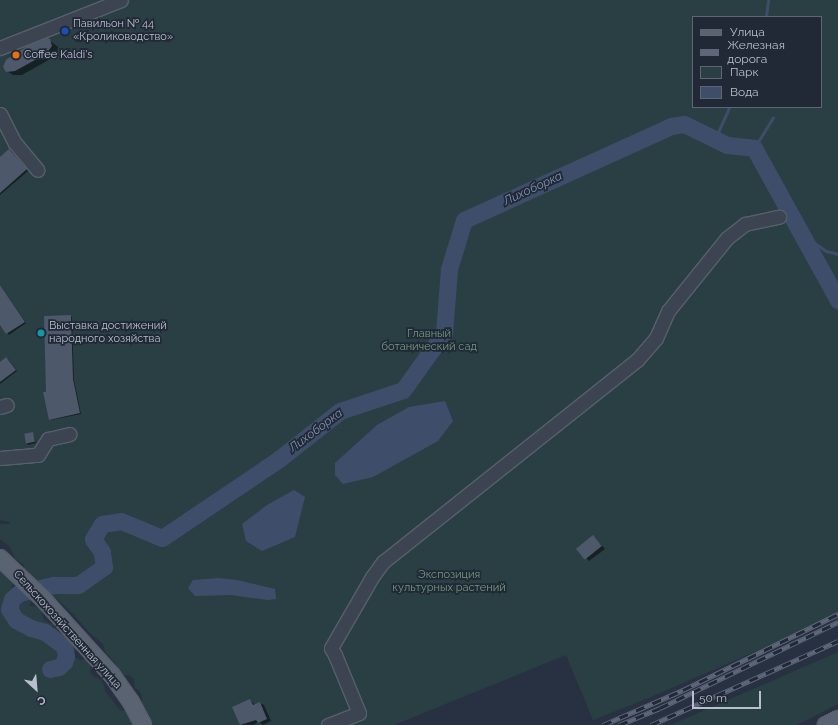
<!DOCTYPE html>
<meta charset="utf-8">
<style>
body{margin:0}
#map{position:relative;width:838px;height:725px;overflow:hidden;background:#283142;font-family:Raleway,sans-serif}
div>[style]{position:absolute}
.green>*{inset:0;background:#2a3f43}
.water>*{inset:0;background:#3e4e6a}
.shadow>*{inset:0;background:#0007}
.stream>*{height:3px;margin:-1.5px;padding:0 1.5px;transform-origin:1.5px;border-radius:1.5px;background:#3e4e6a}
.river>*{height:17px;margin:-8.5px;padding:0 8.5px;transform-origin:8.5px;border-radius:8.5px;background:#3e4e6a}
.building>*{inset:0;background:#4e586b;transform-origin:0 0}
.roads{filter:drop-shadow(1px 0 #575f6c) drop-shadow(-1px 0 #575f6c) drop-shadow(0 1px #575f6c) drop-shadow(0 -1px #575f6c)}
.minor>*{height:13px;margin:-6.5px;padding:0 6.5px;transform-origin:6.5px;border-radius:6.5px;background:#3c4452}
.major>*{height:16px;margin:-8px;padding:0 8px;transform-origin:8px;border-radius:8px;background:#5a6372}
.rail>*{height:4.5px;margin-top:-2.25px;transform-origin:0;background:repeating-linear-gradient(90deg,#212937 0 9px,#5e6779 0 18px);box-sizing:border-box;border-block:1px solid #5e6779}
.dots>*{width:11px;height:11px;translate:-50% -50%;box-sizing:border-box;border:2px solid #212937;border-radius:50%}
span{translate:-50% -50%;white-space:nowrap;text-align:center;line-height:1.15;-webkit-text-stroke:3.5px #212937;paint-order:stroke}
.poi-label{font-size:11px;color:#b9bfcc}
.left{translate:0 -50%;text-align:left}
.park-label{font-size:11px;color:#719c7d}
.street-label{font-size:11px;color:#b9bfcc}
.water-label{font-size:12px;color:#8293b2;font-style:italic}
.legend{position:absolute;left:692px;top:16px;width:130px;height:92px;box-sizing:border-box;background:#212937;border:1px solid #5e6573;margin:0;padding:5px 7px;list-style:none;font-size:12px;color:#b9bfcc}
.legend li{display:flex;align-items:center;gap:8px;height:20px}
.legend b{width:20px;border:1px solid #5e6573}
.north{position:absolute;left:16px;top:669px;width:40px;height:40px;-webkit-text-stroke:3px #212937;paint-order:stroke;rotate:154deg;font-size:11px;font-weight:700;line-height:16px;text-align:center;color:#b9bfcc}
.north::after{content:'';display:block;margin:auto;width:14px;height:18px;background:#b9bfcc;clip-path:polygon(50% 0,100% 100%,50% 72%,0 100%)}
.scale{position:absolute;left:692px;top:691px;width:69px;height:18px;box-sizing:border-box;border:2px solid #b9bfcc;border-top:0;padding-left:5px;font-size:12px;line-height:14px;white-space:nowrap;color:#b9bfcc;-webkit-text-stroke:3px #212937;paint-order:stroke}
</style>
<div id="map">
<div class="green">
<i style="clip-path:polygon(evenodd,0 0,838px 0,838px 612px,777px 642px,644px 700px,593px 720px,566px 655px,394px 725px,149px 725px,141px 713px,142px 697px,140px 691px,135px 688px,134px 679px,129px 675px,124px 675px,105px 651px,103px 644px,90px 633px,75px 616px,56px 598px,50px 597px,48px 591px,38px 581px,33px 581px,25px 573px,24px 565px,15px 558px,10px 547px,0 539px,0 524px,9px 524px,10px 522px,0 520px,0 0,693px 17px,821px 17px,821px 107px,693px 107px,693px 17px)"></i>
<i style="clip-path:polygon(0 566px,15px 582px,11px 587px,14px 589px,21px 586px,31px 597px,32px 600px,29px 606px,40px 607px,44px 620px,53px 625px,52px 627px,56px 628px,60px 636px,67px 635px,67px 637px,64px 640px,67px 643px,71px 640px,79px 647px,78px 650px,72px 652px,72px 656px,80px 660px,89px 659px,91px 662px,90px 672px,93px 676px,101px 680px,104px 685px,105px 691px,119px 709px,123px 711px,128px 709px,135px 725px,0 725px)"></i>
<i style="clip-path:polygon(838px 652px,838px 704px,797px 725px,671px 725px)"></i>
</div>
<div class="water">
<i style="clip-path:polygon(445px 401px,453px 421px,438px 441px,373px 477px,343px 484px,335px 475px,335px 463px,377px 425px,409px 407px)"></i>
<i style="clip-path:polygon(294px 490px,305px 497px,295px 537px,262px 551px,246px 541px,242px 524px,267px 505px)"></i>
<i style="clip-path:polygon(219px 578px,237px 580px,275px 589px,276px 599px,268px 600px,231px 595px,195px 596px,188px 588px,193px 580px)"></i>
</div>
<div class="shadow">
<i style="clip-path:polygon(48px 39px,58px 47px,57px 54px,52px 58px,22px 75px,13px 75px,7px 71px)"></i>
<i style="clip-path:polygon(10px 150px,28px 171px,0 195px,0 159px)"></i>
<i style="clip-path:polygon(0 285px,26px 323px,9px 335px,0 323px)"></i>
<i style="clip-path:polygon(71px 316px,72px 317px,74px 380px,81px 414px,51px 420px,50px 419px,47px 393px)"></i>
<i style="clip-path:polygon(8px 359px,17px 371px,0 384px,0 362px)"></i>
<i style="clip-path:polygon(33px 434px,36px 443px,28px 445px,27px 444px)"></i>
<i style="clip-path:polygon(593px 536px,605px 549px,589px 561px,577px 548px)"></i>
<i style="clip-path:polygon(250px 700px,255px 705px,260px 703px,264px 705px,271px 721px,263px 725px,259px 722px,253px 725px,241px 725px,233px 707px)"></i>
</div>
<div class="stream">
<i style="left:766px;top:17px;width:17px;rotate:-83deg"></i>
<i style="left:715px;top:139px;width:35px;rotate:-66deg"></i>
<i style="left:754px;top:148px;width:36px;rotate:-58deg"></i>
<i style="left:803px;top:235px;width:28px;rotate:35deg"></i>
<i style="left:826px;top:251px;width:12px;rotate:14deg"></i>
</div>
<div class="river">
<i style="left:50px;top:669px;width:9px;rotate:-13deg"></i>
<i style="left:59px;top:667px;width:7px;rotate:-45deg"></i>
<i style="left:64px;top:662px;width:6px;rotate:-72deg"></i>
<i style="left:66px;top:656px;width:10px;rotate:-101deg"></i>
<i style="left:64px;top:646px;width:24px;rotate:-144deg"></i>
<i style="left:45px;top:632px;width:15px;rotate:-164deg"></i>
<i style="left:31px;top:628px;width:17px;rotate:-152deg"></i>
<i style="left:16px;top:620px;width:13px;rotate:-122deg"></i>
<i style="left:9px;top:609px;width:10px;rotate:-73deg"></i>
<i style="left:12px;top:599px;width:9px;rotate:-41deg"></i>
<i style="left:19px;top:593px;width:36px;rotate:-13deg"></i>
<i style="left:54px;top:585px;width:24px"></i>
<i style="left:78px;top:585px;width:32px;rotate:-35deg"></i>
<i style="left:104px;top:567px;width:15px;rotate:-98deg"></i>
<i style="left:102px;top:552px;width:16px;rotate:-125deg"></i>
<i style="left:93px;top:539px;width:17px;rotate:-59deg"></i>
<i style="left:102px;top:524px;width:19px;rotate:-9deg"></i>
<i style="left:121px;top:521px;width:44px;rotate:22.5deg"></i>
<i style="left:162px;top:538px;width:141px;rotate:-34deg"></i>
<i style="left:279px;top:459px;width:78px;rotate:-38.2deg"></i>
<i style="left:340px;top:411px;width:66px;rotate:-18.4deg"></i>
<i style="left:403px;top:390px;width:70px;rotate:-54.3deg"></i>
<i style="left:444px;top:333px;width:64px;rotate:-85.5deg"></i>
<i style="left:449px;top:269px;width:51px;rotate:-73deg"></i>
<i style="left:464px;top:220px;width:227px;rotate:-24.4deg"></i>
<i style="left:671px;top:126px;width:13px;rotate:-9deg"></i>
<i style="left:684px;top:124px;width:48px;rotate:26deg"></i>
<i style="left:727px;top:145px;width:27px;rotate:6deg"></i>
<i style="left:754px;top:148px;width:174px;rotate:61.1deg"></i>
</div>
<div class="building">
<i style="clip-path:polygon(48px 38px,50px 39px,52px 46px,46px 54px,15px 71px,6px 72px,3px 67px,6px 60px,27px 46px)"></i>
<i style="clip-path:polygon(9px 149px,27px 169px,0 193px,0 157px)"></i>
<i style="clip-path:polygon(0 285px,25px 322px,6px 334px,0 325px)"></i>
<i style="clip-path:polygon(71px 315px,73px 379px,80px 413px,49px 420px,43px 392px,46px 392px,44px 316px)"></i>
<i style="clip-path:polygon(6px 357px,16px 370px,0 382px,0 362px)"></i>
<i style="left:33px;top:432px;width:10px;height:9px;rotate:79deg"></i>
<i style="left:593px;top:535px;width:14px;height:22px;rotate:51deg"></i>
<i style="clip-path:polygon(250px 699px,253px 705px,260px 702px,267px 719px,258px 723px,256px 720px,240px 725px,232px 707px)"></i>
</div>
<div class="roads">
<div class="minor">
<i style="left:0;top:48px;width:130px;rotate:-21.6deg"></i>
<i style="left:0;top:114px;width:33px;rotate:63deg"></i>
<i style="left:15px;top:143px;width:35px;rotate:50deg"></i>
<i style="left:0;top:407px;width:7px;rotate:-16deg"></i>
<i style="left:0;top:458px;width:38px;rotate:-5deg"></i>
<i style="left:38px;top:455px;width:19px;rotate:-58deg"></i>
<i style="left:48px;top:439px;width:22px;rotate:-13deg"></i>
<i style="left:328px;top:725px;width:33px;rotate:-21deg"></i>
<i style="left:359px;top:713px;width:63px;rotate:-112.5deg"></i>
<i style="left:335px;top:655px;width:8px;rotate:-120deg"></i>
<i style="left:331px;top:648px;width:82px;rotate:-60deg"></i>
<i style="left:372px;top:577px;width:19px;rotate:-54deg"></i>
<i style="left:383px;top:562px;width:325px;rotate:-38.5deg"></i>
<i style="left:637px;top:360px;width:29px;rotate:-49deg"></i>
<i style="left:656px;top:338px;width:30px;rotate:-66deg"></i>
<i style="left:668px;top:311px;width:94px;rotate:-51.1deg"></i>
<i style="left:727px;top:238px;width:23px;rotate:-38deg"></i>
<i style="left:745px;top:224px;width:35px;rotate:-12deg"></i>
</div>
<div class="major">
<i style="left:0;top:558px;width:59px;rotate:43.6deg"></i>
<i style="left:43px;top:599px;width:103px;rotate:47.8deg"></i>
<i style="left:112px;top:675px;width:33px;rotate:55deg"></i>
<i style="left:131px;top:702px;width:26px;rotate:62deg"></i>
<i style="left:826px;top:725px;width:13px;rotate:-27deg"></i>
</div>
</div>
<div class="rail">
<i style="left:603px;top:725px;width:87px;rotate:-23.6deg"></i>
<i style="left:683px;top:690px;width:173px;rotate:-26.1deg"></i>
<i style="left:619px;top:725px;width:44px;rotate:-22.5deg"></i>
<i style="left:660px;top:708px;width:198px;rotate:-25.8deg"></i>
<i style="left:651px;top:725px;width:205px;rotate:-24.2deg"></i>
</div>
<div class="dots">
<i style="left:65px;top:31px;background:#1a4fb4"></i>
<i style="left:16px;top:55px;background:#e8710a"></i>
<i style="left:41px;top:333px;background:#0f9aa8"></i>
</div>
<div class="poi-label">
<span class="left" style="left:73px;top:31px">Павильон № 44<br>«Кролиководство»</span>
<span class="left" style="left:24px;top:55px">Coffee Kaldi's</span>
<span class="left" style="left:49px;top:333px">Выставка достижений<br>народного хозяйства</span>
</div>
<div class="park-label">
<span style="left:429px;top:341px">Главный<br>ботанический сад</span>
<span style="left:449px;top:582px">Экспозиция<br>культурных растений</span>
</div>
<div class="street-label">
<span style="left:67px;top:630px;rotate:48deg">Сельскохозяйственная улица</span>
</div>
<div class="water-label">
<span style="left:533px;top:189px;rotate:-25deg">Лихоборка</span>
<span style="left:316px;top:431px;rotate:-37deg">Лихоборка</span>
</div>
<ul class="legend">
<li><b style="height:5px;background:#5a6372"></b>Улица</li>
<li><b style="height:5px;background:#5e6779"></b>Железная дорога</li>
<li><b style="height:11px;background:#2a3f43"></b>Парк</li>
<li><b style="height:11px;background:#3e4e6a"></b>Вода</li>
</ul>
<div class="north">С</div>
<div class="scale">50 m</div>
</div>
